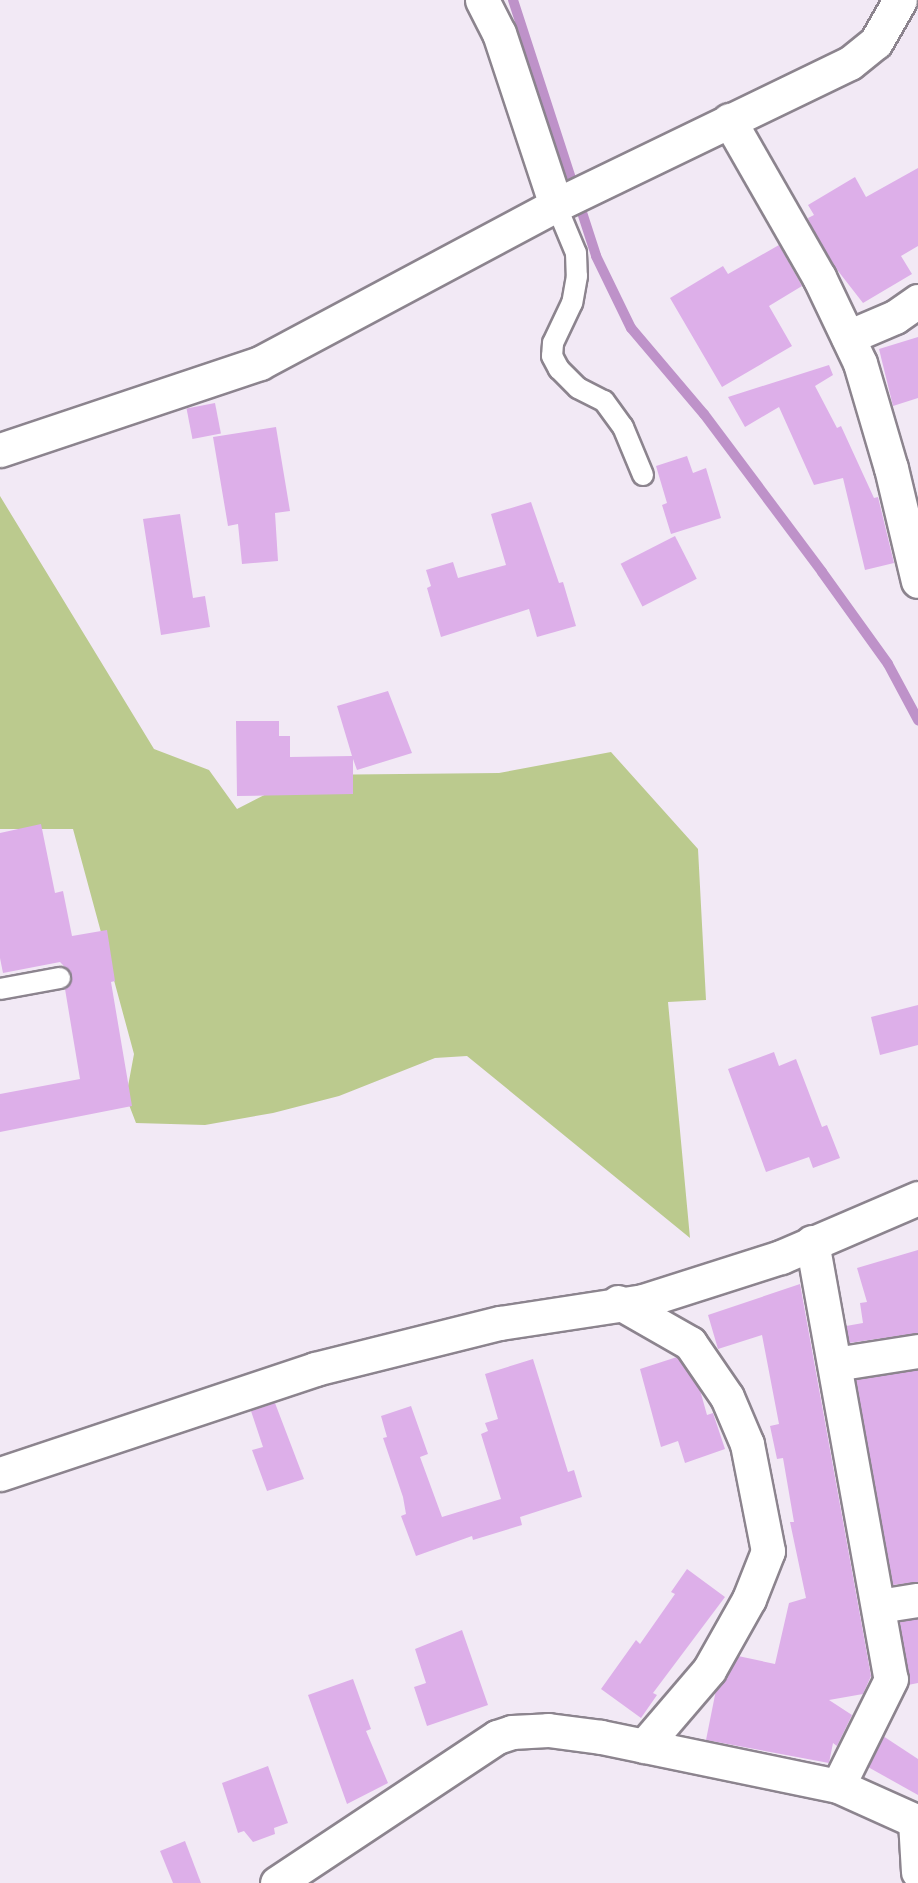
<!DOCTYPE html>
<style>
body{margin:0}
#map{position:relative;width:918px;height:1883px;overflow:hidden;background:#f2e9f5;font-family:Montserrat,sans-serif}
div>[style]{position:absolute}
.green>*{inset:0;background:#bbca8e}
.stream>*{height:10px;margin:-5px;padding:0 5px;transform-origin:5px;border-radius:5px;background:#be92c9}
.building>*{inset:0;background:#ddafe9;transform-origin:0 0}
.roads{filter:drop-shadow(2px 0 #8c848e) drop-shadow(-2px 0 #8c848e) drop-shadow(0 2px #8c848e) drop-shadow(0 -2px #8c848e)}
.lane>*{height:20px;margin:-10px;padding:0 10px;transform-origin:10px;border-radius:10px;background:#fff}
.street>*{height:33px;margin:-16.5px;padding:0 16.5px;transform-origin:16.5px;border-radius:16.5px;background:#fff}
.secondary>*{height:33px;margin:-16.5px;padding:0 16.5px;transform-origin:16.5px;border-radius:16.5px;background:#fff}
span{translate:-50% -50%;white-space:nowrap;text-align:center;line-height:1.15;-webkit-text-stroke:4.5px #fff;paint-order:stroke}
</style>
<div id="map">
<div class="green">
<i style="clip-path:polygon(0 496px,154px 749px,209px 770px,237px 809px,304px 775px,499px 773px,611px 752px,698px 849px,706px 1000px,668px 1002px,690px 1238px,467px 1056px,435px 1058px,339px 1096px,273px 1113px,205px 1125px,136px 1123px,126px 1097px,134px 1054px,73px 829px,0 829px)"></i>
</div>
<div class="stream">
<i style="left:513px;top:0;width:269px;rotate:72deg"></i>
<i style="left:596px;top:256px;width:80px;rotate:64.1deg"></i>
<i style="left:631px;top:328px;width:113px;rotate:49.7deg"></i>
<i style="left:704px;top:414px;width:197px;rotate:53.2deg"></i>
<i style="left:822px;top:572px;width:113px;rotate:54.3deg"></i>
<i style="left:888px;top:664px;width:64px;rotate:61.8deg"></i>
</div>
<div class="building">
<i style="clip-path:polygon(918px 168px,918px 246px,901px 256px,912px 274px,863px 303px,835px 267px,811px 226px,808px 218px,814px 215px,808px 205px,855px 177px,866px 197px)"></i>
<i style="clip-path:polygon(779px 245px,802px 286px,769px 306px,792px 346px,722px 387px,670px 298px,723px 266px,728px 274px)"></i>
<i style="clip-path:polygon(918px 337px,918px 398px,893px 406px,879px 349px)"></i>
<i style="clip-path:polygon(829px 365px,833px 375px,815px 386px,837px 428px,841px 426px,874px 498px,878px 497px,894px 563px,865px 570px,843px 478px,814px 485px,779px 407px,745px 427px,728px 397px)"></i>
<i style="left:215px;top:403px;width:31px;height:29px;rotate:79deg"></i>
<i style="clip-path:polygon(276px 427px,290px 511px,275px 513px,278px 561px,242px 564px,238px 524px,228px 526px,213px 437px)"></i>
<i style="clip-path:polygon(687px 456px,693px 473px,706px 468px,721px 518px,671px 534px,662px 505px,667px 503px,656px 466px)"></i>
<i style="clip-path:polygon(531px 502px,559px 583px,563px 582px,576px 626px,537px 637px,529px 609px,441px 637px,427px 588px,431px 586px,426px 570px,453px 562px,458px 578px,506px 565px,491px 514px)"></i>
<i style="clip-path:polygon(180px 514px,193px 598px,205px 596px,210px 627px,161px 635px,143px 519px)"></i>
<i style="left:675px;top:536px;width:48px;height:61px;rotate:63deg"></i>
<i style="clip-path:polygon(388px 691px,412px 753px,357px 770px,353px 759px,353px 794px,237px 796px,236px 721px,279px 721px,279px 736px,290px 736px,290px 757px,352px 756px,337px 706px)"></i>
<i style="clip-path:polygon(41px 824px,55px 893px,63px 891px,72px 936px,107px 930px,115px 981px,111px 982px,132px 1106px,0 1132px,0 1094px,80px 1079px,65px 989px,71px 981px,69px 971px,60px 962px,3px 973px,0 958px,0 833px)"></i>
<i style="clip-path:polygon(918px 1005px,918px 1045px,880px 1055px,871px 1017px)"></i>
<i style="clip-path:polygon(774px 1052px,779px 1066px,796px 1059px,822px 1127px,827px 1125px,840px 1158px,813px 1168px,809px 1157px,766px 1172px,728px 1069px)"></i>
<i style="clip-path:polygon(918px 1250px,918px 1333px,849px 1343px,846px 1326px,863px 1323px,860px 1303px,867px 1302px,857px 1268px)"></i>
<i style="clip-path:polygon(800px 1284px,871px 1676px,863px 1694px,829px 1700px,852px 1715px,837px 1746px,833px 1743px,829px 1763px,706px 1740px,716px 1690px,738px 1656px,775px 1664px,789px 1603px,806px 1598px,790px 1522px,794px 1522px,783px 1458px,777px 1459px,770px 1426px,779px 1424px,762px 1335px,718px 1349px,708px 1315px)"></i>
<i style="clip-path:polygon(677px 1357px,700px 1390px,707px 1415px,713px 1413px,725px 1449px,685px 1463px,678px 1441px,661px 1447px,640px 1369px)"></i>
<i style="clip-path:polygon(533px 1359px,568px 1472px,574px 1470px,582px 1497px,520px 1517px,522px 1525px,473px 1540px,472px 1536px,416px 1556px,401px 1516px,406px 1514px,403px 1497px,383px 1438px,387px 1437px,381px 1416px,411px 1406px,428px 1454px,420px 1457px,442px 1517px,501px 1499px,481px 1434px,488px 1431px,485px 1423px,498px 1419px,485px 1374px)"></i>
<i style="clip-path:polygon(918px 1370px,918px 1582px,893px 1585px,856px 1380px)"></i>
<i style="clip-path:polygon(275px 1403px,304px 1479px,267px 1491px,252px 1450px,263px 1447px,251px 1411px)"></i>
<i style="clip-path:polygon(687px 1569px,725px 1597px,653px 1693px,657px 1695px,641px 1718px,601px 1689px,636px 1640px,640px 1644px,675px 1594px,671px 1592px)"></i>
<i style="clip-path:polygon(918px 1619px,918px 1683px,908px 1685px,900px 1622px)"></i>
<i style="clip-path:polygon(462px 1630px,488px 1705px,427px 1726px,414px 1687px,426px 1683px,415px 1649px)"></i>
<i style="clip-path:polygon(353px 1679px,371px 1729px,366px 1731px,388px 1783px,347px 1804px,308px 1695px)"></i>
<i style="clip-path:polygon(883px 1736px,918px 1759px,918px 1795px,868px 1767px)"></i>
<i style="clip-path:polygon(268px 1766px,288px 1823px,274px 1828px,275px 1834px,253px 1842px,244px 1831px,238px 1833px,222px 1783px)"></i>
<i style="clip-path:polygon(185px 1841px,201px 1883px,173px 1883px,160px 1851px)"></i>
</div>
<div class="roads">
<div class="lane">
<i style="left:556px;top:205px;width:52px;rotate:67.4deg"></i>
<i style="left:576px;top:253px;width:23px;rotate:88deg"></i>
<i style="left:577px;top:276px;width:27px;rotate:100deg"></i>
<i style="left:572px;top:303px;width:44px;rotate:115.4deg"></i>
<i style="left:553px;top:343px;width:13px;rotate:94deg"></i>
<i style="left:552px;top:356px;width:15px;rotate:62deg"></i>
<i style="left:559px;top:369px;width:27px;rotate:45deg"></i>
<i style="left:578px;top:388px;width:29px;rotate:27deg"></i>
<i style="left:604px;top:401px;width:32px;rotate:54deg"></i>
<i style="left:623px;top:427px;width:52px;rotate:67.4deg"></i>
<i style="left:0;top:989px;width:61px;rotate:-10.4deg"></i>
</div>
<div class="street">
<i style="left:482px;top:0;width:37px;rotate:63deg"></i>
<i style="left:499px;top:33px;width:181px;rotate:71.7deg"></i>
<i style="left:729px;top:120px;width:181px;rotate:60.2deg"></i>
<i style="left:819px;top:277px;width:95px;rotate:64.5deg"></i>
<i style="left:860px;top:363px;width:109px;rotate:73.6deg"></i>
<i style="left:891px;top:468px;width:116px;rotate:76.6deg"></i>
<i style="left:848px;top:337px;width:51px;rotate:-23.1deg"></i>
<i style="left:895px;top:317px;width:28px;rotate:-35deg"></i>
<i style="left:812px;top:1242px;width:444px;rotate:79.8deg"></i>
<i style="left:891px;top:1679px;width:119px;rotate:116.4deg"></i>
<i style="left:618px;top:1302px;width:83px;rotate:29.7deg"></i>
<i style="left:690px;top:1343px;width:65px;rotate:55.6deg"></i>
<i style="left:727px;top:1397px;width:51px;rotate:66.9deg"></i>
<i style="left:747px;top:1444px;width:109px;rotate:78.9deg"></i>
<i style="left:768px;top:1551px;width:52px;rotate:111.6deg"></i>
<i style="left:749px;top:1599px;width:81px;rotate:119.4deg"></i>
<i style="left:709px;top:1670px;width:100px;rotate:130.5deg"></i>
<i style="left:835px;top:1364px;width:84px;rotate:-8.9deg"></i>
<i style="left:0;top:1474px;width:332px;rotate:-18.4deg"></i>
<i style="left:315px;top:1369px;width:191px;rotate:-14deg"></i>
<i style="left:500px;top:1323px;width:145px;rotate:-8.7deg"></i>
<i style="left:643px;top:1301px;width:145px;rotate:-17.7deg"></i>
<i style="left:781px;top:1257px;width:149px;rotate:-23.3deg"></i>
<i style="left:879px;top:1606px;width:39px;rotate:-9deg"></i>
<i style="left:915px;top:1821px;width:51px;rotate:86.6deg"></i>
<i style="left:277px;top:1883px;width:264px;rotate:-33.6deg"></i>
<i style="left:497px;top:1737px;width:16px;rotate:-18deg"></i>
<i style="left:512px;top:1732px;width:36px;rotate:-3deg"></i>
<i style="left:548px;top:1730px;width:53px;rotate:7.5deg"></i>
<i style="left:601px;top:1737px;width:242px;rotate:11.7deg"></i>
<i style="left:838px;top:1786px;width:88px;rotate:24.2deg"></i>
</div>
<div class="secondary">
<i style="left:0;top:450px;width:274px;rotate:-18.5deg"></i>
<i style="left:260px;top:363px;width:336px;rotate:-28.1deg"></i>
<i style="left:556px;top:205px;width:326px;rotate:-25.8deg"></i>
<i style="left:850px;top:63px;width:33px;rotate:-39deg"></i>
<i style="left:876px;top:42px;width:48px;rotate:-60.3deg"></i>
</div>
</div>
</div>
